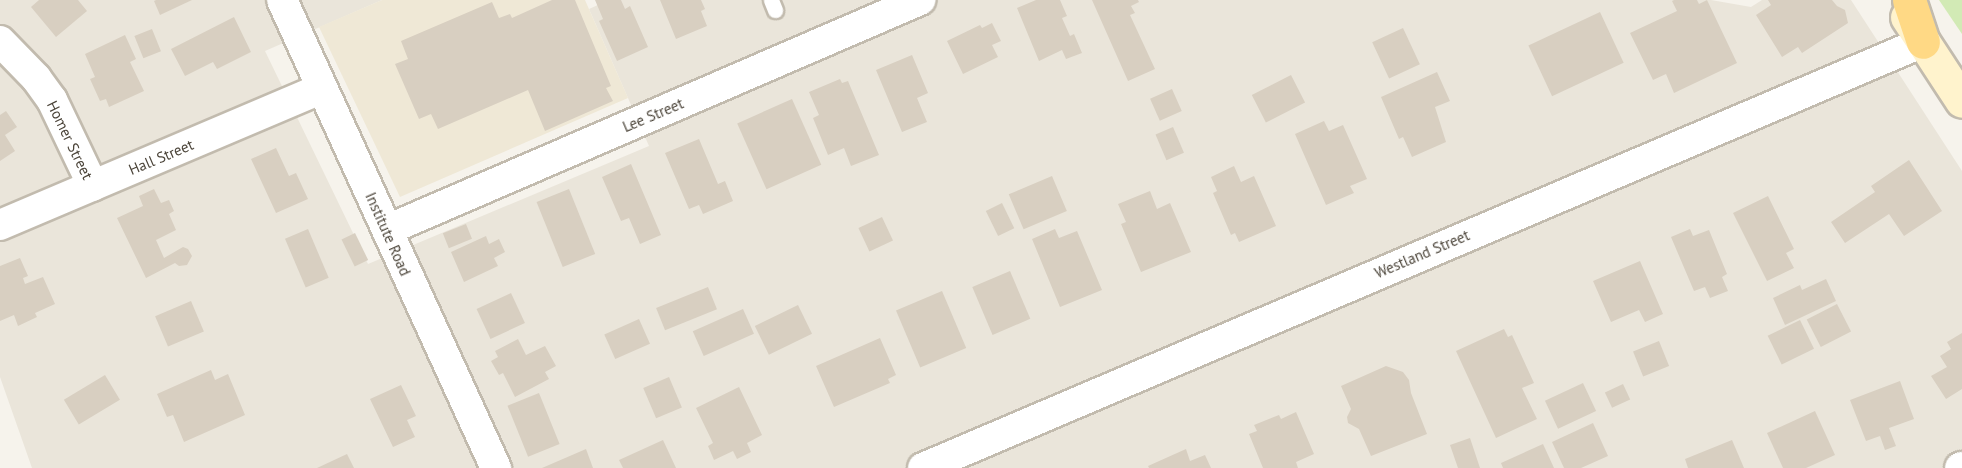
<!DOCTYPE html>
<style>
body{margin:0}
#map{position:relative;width:1962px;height:468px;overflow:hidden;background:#f6f3ec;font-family:"PT Sans",sans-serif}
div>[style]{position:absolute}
.residential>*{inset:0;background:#eae5da}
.education>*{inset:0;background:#efe8d6}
.green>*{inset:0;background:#d2eab5}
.building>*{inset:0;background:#d8cfc1;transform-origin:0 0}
.roads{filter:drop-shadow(2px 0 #c2bbae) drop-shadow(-2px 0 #c2bbae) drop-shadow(0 2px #c2bbae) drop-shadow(0 -2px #c2bbae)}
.service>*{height:15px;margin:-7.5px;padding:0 7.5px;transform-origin:7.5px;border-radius:7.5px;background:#fff}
.minor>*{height:30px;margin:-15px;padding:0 15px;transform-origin:15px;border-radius:15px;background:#fff}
.secondary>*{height:33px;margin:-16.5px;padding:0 16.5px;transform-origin:16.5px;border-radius:16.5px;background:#fff3cd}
.trunk>*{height:33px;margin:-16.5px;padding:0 16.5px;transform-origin:16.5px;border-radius:16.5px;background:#ffd985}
span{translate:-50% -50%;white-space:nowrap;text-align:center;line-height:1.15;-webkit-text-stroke:4.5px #fff;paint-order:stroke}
.street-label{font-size:15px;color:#4b4439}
</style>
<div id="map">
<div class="residential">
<i style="clip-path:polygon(0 0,382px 0,265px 51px,368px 264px,649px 146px,589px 9px,609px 0,1711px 0,1751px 7px,1762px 0,1851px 0,1962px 171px,1962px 468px,32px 468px,0 377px)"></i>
</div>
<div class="education">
<i style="clip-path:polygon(382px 0,585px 0,628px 98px,400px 197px,319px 27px)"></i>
</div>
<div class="green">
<i style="clip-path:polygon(1939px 0,1962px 0,1962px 34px)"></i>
</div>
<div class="building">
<i style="clip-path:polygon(39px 0,78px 0,87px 11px,56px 37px,31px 7px)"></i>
<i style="clip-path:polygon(156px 0,192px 0,160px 15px,154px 1px)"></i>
<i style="clip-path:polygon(552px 0,575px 0,611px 86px,606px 88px,613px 101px,545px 131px,528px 90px,438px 129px,431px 114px,419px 119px,395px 64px,408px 59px,401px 41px,492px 2px,499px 18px,510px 14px,512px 18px)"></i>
<i style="clip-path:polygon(595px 0,621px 0,625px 9px,630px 6px,648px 47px,617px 61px,599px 21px,603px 19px)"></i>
<i style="clip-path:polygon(660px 0,701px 0,705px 9px,701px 11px,707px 26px,676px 39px)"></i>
<i style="clip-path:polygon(1036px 0,1060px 0,1067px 16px,1062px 18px,1070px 36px,1074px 34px,1082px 53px,1066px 59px,1062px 50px,1039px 61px,1017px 8px)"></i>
<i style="clip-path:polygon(1092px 0,1138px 0,1139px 2px,1131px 6px,1135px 13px,1130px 15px,1155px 69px,1128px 81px)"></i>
<i style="clip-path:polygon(1674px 0,1697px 0,1699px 4px,1707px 0,1737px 63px,1674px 93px,1666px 74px,1653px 80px,1630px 33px,1677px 11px,1672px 1px)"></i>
<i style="clip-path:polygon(1768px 0,1832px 0,1837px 6px,1845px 10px,1848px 23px,1802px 53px,1798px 47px,1782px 57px,1756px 15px,1771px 5px)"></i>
<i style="left:1600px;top:12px;width:56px;height:79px;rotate:65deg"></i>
<i style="clip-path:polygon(234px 17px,251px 52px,217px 69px,213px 62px,185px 76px,171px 49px)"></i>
<i style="clip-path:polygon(992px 23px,1001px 41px,992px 45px,998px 57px,963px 74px,947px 41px,980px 25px,982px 28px)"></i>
<i style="left:1403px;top:28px;width:40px;height:34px;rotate:65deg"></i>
<i style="left:152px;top:29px;width:24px;height:19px;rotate:68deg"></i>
<i style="clip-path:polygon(125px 35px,136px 59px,130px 62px,144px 91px,109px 107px,106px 99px,100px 101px,90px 79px,95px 77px,85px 54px)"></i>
<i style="clip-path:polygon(912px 55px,928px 93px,917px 98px,927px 122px,902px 132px,876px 70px)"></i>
<i style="clip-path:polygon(1437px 72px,1450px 101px,1435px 107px,1446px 142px,1412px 157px,1403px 137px,1399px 139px,1381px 97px)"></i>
<i style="left:1291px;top:75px;width:31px;height:44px;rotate:63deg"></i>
<i style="clip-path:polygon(840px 79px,842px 83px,848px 81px,879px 155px,851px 166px,844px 148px,828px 155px,813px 118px,819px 115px,809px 92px)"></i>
<i style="left:1172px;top:89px;width:24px;height:24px;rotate:66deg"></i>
<i style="left:792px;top:99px;width:72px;height:60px;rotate:66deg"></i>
<i style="clip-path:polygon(6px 111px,17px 127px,5px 135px,15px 151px,0 161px,0 115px)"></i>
<i style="clip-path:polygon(1324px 121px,1329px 131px,1343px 125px,1367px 179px,1350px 186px,1354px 193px,1326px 205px,1295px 134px)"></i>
<i style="left:1173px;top:127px;width:28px;height:19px;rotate:67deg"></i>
<i style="clip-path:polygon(699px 139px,718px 184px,725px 181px,733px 201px,703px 214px,699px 205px,689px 209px,665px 153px)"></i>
<i style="clip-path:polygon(276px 148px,289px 176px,296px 173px,308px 199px,276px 213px,251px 159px)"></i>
<i style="clip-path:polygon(1909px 160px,1942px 211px,1904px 236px,1889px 214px,1845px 243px,1831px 222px,1875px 192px,1871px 186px)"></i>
<i style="clip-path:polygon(631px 164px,661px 235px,640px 244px,629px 218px,621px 221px,602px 177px)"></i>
<i style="clip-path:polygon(1234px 166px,1241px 182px,1254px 176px,1276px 226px,1239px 242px,1235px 233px,1231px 235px,1213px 193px,1217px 191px,1211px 177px)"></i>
<i style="left:1052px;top:176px;width:38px;height:47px;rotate:67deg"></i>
<i style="clip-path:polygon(154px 189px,161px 203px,169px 200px,174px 211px,169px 214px,176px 230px,156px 240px,164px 258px,183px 247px,188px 249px,192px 256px,187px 265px,179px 266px,175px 263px,146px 278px,117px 218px,143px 206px,139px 196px)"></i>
<i style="left:569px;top:189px;width:70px;height:35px;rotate:68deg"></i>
<i style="clip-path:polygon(1150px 191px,1157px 209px,1170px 203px,1191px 252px,1141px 272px,1121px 224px,1126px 222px,1118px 204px)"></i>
<i style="clip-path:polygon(1768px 196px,1794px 249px,1786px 253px,1794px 268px,1767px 281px,1733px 213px)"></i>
<i style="left:1002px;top:203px;width:28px;height:18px;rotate:64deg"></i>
<i style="left:882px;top:217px;width:26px;height:26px;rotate:65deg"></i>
<i style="left:466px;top:224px;width:16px;height:25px;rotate:68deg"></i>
<i style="left:308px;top:229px;width:53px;height:25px;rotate:67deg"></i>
<i style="clip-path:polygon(1055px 229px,1059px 238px,1077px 231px,1102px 290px,1060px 307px,1032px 239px)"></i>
<i style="clip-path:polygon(1690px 229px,1693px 236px,1709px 230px,1727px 274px,1722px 277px,1728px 291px,1710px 298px,1705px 287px,1694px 291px,1671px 237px)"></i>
<i style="left:355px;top:233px;width:30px;height:15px;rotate:64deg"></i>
<i style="clip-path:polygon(486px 236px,489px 244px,499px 239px,505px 252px,494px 258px,498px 266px,464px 282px,451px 252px)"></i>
<i style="clip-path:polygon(20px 258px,28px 276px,23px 278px,25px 284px,43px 277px,55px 304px,35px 313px,37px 317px,18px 326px,14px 315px,0 321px,0 266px)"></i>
<i style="clip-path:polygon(1640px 261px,1663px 314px,1645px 322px,1639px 310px,1611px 322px,1593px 281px)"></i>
<i style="left:1010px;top:271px;width:52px;height:41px;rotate:67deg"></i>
<i style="clip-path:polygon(1826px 279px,1836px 301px,1785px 325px,1773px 298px,1800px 285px,1802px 290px)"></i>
<i style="left:708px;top:287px;width:24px;height:56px;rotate:68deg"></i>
<i style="left:942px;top:291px;width:62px;height:50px;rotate:67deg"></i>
<i style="left:511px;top:293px;width:33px;height:38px;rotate:65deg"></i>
<i style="left:191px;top:301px;width:33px;height:39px;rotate:67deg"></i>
<i style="left:1837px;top:304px;width:31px;height:34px;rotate:63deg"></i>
<i style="left:798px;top:305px;width:32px;height:48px;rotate:64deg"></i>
<i style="left:743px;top:309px;width:27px;height:55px;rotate:66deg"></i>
<i style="left:639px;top:319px;width:27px;height:38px;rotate:66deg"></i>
<i style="left:1800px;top:320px;width:32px;height:36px;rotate:64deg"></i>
<i style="clip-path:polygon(1504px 329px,1508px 337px,1512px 335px,1534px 383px,1522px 388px,1537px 419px,1496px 438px,1456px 351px)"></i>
<i style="clip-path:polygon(1962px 333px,1962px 389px,1946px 399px,1931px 376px,1947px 367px,1940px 356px,1951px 349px,1947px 342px)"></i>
<i style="clip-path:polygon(880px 338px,896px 375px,888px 379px,890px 383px,834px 407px,816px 366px)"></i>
<i style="clip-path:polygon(518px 339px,526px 355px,545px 346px,556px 366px,545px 372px,549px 379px,515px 397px,503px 373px,499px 375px,491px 361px,498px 357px,495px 351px)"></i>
<i style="left:1659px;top:341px;width:27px;height:28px;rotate:68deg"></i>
<i style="clip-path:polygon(1386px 366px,1403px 372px,1409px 380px,1411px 393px,1427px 434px,1371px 456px,1359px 429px,1348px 423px,1347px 417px,1351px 409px,1341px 386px)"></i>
<i style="clip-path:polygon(211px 370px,215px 380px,228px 374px,245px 415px,184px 442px,173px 415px,167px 417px,157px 394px)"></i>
<i style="left:105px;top:375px;width:29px;height:48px;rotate:59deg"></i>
<i style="left:669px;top:377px;width:33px;height:28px;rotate:67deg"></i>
<i style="clip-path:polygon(1900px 381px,1914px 419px,1889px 428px,1896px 446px,1885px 450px,1880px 436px,1866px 441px,1850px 400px)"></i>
<i style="left:1583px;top:383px;width:31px;height:42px;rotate:65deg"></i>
<i style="left:1623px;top:384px;width:17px;height:20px;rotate:65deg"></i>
<i style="clip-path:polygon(401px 385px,416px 416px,407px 420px,415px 437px,393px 447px,370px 399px)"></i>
<i style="clip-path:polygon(739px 387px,762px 435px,747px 443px,751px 452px,737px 459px,733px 451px,714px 460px,708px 446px,713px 443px,696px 408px)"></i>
<i style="left:539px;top:393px;width:55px;height:34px;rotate:68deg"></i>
<i style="clip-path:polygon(1815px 411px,1835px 455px,1806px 468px,1783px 468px,1767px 433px)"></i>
<i style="clip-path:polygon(1296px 412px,1314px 454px,1296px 462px,1298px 468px,1263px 468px,1249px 434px,1257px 431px,1254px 425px,1279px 415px,1281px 419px)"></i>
<i style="clip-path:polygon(1593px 423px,1608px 456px,1581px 468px,1564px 468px,1552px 442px)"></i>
<i style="clip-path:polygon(1470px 438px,1480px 468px,1458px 468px,1450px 445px)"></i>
<i style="clip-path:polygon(663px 440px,676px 468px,623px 468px,619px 460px)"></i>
<i style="clip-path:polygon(1732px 440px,1744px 468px,1688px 468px,1685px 459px)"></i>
<i style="clip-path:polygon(1543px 444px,1554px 468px,1503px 468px,1501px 463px)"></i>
<i style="clip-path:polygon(586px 449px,593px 468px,542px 468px)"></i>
<i style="clip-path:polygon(1186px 449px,1190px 461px,1205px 455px,1211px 468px,1149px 468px,1148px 466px)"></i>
<i style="clip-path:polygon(347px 454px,354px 468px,317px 468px)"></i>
</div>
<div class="roads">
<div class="service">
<i style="left:771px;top:0;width:11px;rotate:68deg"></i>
</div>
<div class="minor">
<i style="left:282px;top:0;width:515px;rotate:65.43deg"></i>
<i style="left:0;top:41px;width:52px;rotate:45.8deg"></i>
<i style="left:36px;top:78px;width:27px;rotate:54deg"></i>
<i style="left:52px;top:100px;width:95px;rotate:64.5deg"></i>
<i style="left:0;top:225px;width:349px;rotate:-23deg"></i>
<i style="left:387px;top:230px;width:581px;rotate:-23.34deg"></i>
<i style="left:923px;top:468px;width:1087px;rotate:-23.07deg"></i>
<i style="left:1960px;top:468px;width:2px;rotate:-27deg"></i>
</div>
<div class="secondary">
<i style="left:1907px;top:17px;width:100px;rotate:56.8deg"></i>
</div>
<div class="trunk">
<i style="left:1909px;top:0;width:44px;rotate:71.6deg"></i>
</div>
</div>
<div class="street-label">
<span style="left:653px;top:115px;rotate:-23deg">Lee Street</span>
<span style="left:70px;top:140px;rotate:64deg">Homer Street</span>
<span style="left:161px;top:157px;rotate:-23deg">Hall Street</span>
<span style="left:388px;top:234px;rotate:66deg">Institute Road</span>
<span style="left:1422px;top:254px;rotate:-23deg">Westland Street</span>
</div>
</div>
